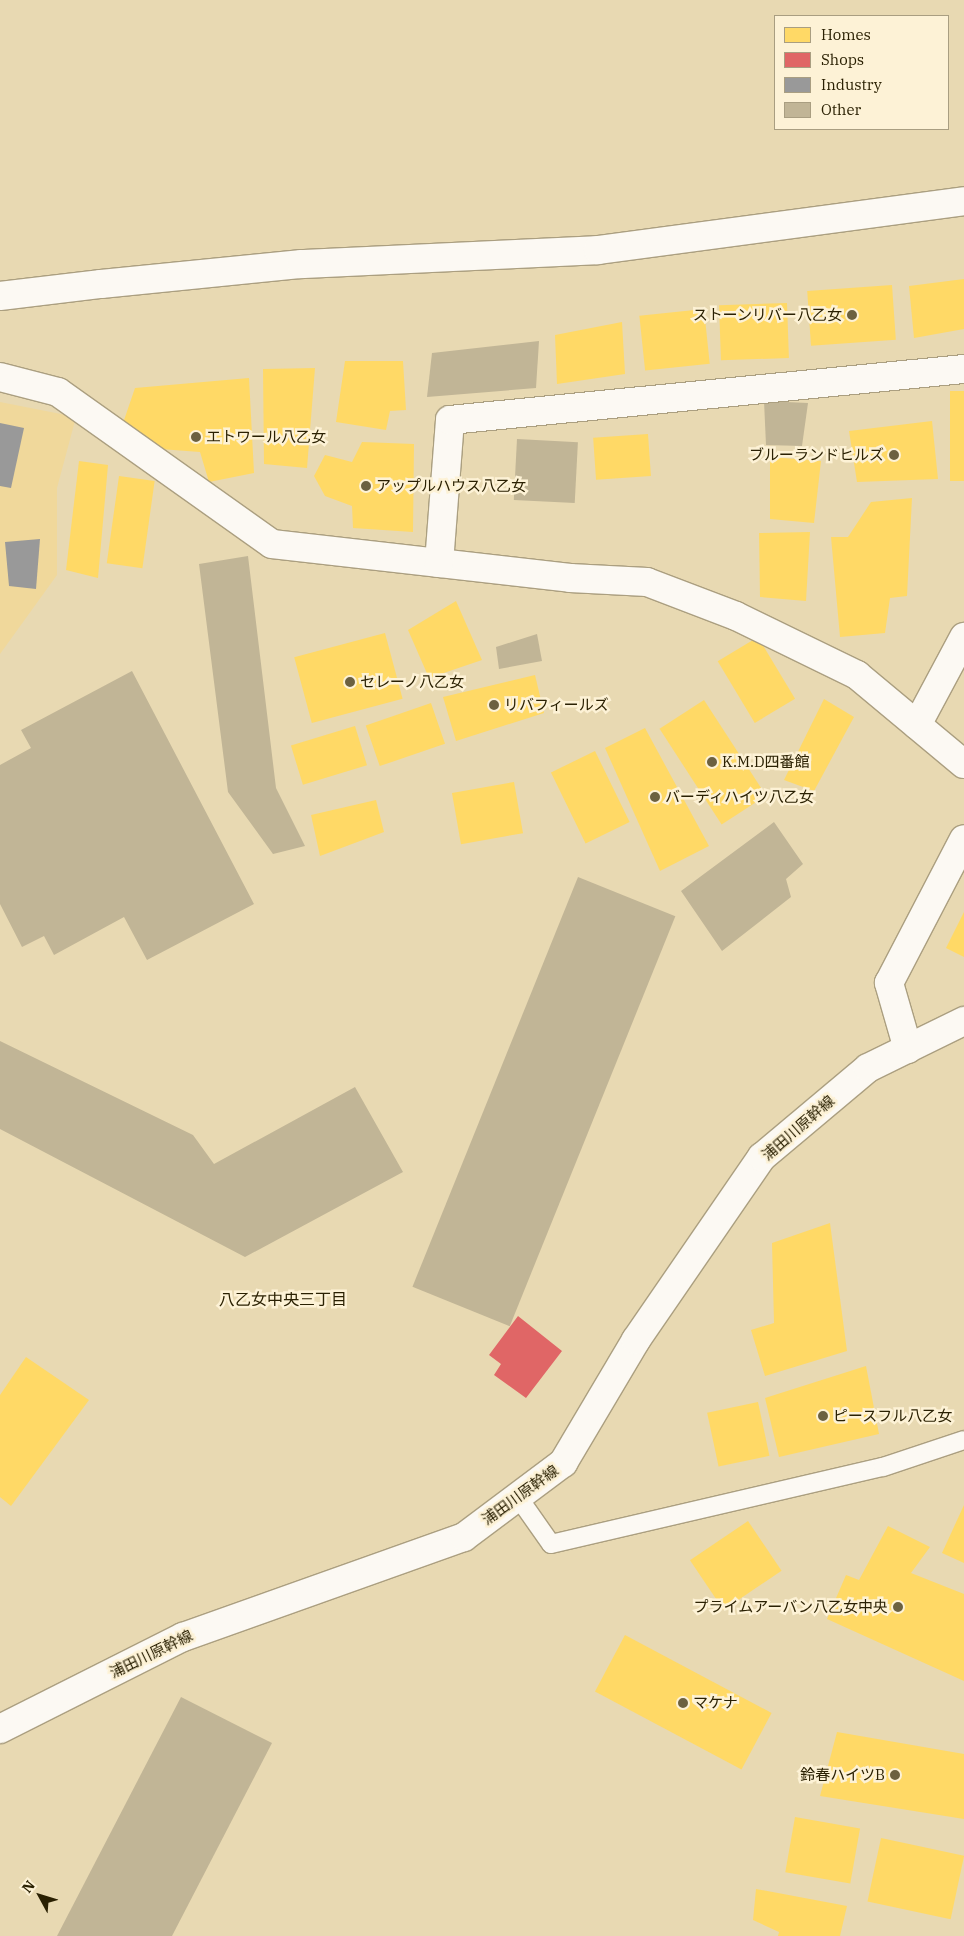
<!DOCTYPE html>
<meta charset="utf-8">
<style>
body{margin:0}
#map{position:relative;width:964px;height:1936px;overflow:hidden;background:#e8d9b2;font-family:"IBM Plex Serif","Noto Sans JP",serif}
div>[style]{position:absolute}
.built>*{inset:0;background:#f0d89b}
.homes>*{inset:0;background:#ffd966;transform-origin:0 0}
.shops>*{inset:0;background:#e06666}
.industry>*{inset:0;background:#999}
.building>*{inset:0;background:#c1b596;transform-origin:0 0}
.roads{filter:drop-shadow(1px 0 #ab9f80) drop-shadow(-1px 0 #ab9f80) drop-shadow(0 1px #ab9f80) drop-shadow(0 -1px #ab9f80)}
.service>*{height:18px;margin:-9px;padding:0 9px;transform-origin:9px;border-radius:9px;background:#fcf9f3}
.minor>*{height:28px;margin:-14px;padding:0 14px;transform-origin:14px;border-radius:14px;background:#fcf9f3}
.tertiary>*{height:28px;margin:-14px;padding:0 14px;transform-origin:14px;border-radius:14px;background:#fcf9f3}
.dots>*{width:14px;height:14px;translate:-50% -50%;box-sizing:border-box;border:2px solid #fdf2d6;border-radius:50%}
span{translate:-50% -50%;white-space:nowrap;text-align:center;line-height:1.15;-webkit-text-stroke:5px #fdf2d6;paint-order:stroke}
.poi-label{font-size:15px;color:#2a2002}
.right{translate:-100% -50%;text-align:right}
.left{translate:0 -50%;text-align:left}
.street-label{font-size:15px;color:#2a2002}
.neighbourhood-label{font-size:16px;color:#2a2002}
.legend{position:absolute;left:774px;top:15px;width:175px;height:115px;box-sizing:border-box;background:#fdf2d6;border:1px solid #a99e81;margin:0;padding:6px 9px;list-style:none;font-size:15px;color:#2a2002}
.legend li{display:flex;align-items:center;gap:10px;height:25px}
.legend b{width:25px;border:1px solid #a99e81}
.north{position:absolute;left:15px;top:1871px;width:50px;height:50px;-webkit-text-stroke:4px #fdf2d6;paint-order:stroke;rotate:309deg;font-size:14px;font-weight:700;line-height:20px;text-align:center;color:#2a2002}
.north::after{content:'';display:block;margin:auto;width:18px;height:22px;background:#2a2002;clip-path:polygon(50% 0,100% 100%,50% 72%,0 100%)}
</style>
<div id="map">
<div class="built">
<i style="clip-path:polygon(0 402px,76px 417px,57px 488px,57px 575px,0 654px)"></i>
</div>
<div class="homes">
<i style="clip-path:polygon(964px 279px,964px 329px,914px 338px,909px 286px)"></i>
<i style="left:892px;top:285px;width:55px;height:85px;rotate:86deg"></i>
<i style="left:787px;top:303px;width:55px;height:68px;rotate:88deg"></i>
<i style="left:704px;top:309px;width:55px;height:65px;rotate:84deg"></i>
<i style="clip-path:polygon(622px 322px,625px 374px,557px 384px,555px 335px)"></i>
<i style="clip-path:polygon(345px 361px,403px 361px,406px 410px,390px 411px,386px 430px,336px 422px)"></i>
<i style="clip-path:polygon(315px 368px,307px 468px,264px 464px,263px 369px)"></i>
<i style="clip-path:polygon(249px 378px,254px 473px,209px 482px,200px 452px,160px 449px,122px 426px,135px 388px)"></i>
<i style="left:964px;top:391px;width:90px;height:14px;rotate:90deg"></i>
<i style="clip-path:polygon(932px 421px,938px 479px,857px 482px,849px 431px)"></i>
<i style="left:648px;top:434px;width:42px;height:55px;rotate:86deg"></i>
<i style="clip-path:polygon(362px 442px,414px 444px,413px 532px,353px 528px,352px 506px,325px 496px,314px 476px,325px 455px,352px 462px)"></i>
<i style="clip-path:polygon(770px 457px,821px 461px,814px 523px,770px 519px)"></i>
<i style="clip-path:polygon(79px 461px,108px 465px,98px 578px,66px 570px)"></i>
<i style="left:119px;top:476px;width:36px;height:88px;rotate:8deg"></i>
<i style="clip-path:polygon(912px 498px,907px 596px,890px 598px,885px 633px,840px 637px,831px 537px,848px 537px,871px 502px)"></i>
<i style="clip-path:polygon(810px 532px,806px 601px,760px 597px,759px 533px)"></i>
<i style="clip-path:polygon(456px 601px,482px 660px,429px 678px,408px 630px)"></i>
<i style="left:385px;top:633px;width:68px;height:94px;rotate:75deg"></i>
<i style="left:758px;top:637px;width:72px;height:47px;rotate:59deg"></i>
<i style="clip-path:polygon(535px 675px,544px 713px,456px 741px,443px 697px)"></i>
<i style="clip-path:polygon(824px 699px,854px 717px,814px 791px,784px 780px)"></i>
<i style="left:704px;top:700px;width:114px;height:53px;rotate:57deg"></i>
<i style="left:431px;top:703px;width:43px;height:69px;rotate:71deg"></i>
<i style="left:355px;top:726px;width:41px;height:67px;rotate:73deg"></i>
<i style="clip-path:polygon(645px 728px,709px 846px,660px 871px,605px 748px)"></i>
<i style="left:595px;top:751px;width:79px;height:49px;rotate:64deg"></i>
<i style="left:514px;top:782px;width:52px;height:63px;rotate:80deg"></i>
<i style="clip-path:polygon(376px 800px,384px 832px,320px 856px,311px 815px)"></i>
<i style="clip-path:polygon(964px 912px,964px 957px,946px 948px)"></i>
<i style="clip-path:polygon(830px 1223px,847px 1351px,765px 1376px,751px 1330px,774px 1323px,772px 1243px)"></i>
<i style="clip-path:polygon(26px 1357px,89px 1400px,11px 1506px,0 1497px,0 1395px)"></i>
<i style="clip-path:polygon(866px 1366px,879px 1434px,779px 1457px,765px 1398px)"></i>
<i style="left:758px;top:1402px;width:55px;height:52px;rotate:78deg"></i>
<i style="clip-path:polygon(964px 1505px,964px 1563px,942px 1553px)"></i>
<i style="left:748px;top:1521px;width:60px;height:70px;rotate:56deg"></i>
<i style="clip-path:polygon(888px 1526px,930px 1547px,911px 1573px,964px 1594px,964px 1681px,827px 1619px,846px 1575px,859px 1580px)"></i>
<i style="left:625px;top:1635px;width:166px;height:64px;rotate:28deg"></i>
<i style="clip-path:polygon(837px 1732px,964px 1754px,964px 1819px,820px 1796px)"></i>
<i style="left:795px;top:1817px;width:66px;height:56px;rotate:10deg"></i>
<i style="left:881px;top:1838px;width:85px;height:65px;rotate:12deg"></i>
<i style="clip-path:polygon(756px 1889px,847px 1906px,840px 1936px,778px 1936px,779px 1932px,753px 1920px)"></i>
</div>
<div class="shops">
<i style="clip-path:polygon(518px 1316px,562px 1351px,526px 1398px,494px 1375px,501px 1364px,489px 1355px)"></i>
</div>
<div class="industry">
<i style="clip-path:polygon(0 423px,24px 428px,11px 488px,0 486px)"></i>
<i style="clip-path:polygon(40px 539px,36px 589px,9px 586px,5px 542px)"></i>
</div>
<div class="building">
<i style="clip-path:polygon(539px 341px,536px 388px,427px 397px,432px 353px)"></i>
<i style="clip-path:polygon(764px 401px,808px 403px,802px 446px,766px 445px)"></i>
<i style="left:517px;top:439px;width:61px;height:61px;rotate:3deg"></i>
<i style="clip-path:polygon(248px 556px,276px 788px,305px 846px,273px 854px,228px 792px,199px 564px)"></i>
<i style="clip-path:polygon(537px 634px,542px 661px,499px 669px,496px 647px)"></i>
<i style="clip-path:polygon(132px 671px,254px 904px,147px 960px,124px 917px,54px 955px,44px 936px,22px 947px,0 904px,0 765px,31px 748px,21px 730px)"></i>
<i style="clip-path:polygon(774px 822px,803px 864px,786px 879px,791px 897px,722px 951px,681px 891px)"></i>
<i style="left:578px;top:877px;width:105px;height:442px;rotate:22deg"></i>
<i style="clip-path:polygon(0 1041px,193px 1135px,214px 1164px,355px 1087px,403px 1172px,245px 1257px,0 1129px)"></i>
<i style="clip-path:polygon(181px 1697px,272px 1743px,172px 1936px,57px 1936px)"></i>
</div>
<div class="roads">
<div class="service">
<i style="left:518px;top:1497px;width:57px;rotate:54.9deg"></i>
<i style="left:551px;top:1544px;width:341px;rotate:-13.1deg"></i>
<i style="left:883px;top:1467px;width:85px;rotate:-18.4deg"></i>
</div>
<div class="minor">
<i style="left:0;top:296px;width:102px;rotate:-6.8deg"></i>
<i style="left:101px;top:284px;width:202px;rotate:-5.7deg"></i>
<i style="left:302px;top:264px;width:296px;rotate:-2.7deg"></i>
<i style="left:598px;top:250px;width:369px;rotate:-7.6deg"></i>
<i style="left:0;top:377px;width:60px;rotate:14.5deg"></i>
<i style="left:58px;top:392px;width:262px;rotate:35.4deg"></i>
<i style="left:272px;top:544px;width:300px;rotate:6.5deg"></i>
<i style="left:570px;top:578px;width:77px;rotate:3deg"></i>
<i style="left:647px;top:582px;width:95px;rotate:20.9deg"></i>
<i style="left:736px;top:616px;width:135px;rotate:26deg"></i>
<i style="left:857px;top:675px;width:139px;rotate:39.8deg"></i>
<i style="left:439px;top:563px;width:143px;rotate:-85.6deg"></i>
<i style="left:450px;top:420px;width:517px;rotate:-5.67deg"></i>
<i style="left:917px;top:725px;width:100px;rotate:-61.9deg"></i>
<i style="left:908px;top:1049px;width:69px;rotate:-106.1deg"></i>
<i style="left:889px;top:983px;width:162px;rotate:-62.5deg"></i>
</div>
<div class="tertiary">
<i style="left:0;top:1729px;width:205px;rotate:-26.7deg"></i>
<i style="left:183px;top:1637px;width:298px;rotate:-19.6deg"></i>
<i style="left:464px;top:1537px;width:124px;rotate:-36.8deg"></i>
<i style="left:563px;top:1463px;width:143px;rotate:-59.3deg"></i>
<i style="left:636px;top:1340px;width:222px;rotate:-55.5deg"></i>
<i style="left:762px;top:1157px;width:138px;rotate:-40deg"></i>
<i style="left:868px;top:1068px;width:107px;rotate:-26.1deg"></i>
</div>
</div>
<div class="dots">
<i style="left:852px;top:315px;background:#6c6140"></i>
<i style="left:196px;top:437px;background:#6c6140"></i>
<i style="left:894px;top:455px;background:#6c6140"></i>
<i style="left:366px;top:486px;background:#6c6140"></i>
<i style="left:350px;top:682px;background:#6c6140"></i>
<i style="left:494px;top:705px;background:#6c6140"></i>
<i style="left:712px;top:762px;background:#6c6140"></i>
<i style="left:655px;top:797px;background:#6c6140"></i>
<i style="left:823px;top:1416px;background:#6c6140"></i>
<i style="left:898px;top:1607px;background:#6c6140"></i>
<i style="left:683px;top:1703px;background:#6c6140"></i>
<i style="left:895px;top:1775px;background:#6c6140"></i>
</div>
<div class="poi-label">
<span class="right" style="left:842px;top:315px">ストーンリバー八乙女</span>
<span class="left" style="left:206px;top:437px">エトワール八乙女</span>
<span class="right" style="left:884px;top:455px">ブルーランドヒルズ</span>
<span class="left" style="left:376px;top:486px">アップルハウス八乙女</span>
<span class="left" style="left:360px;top:682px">セレーノ八乙女</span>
<span class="left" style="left:504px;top:705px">リバフィールズ</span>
<span class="left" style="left:722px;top:762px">K.M.D四番館</span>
<span class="left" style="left:665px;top:797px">バーディハイツ八乙女</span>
<span class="left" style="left:833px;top:1416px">ピースフル八乙女</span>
<span class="right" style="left:888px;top:1607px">プライムアーバン八乙女中央</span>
<span class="left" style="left:693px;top:1703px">マケナ</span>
<span class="right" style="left:885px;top:1775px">鈴春ハイツB</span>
</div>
<div class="street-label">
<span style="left:798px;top:1128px;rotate:-41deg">浦田川原幹線</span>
<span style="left:520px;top:1495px;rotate:-36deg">浦田川原幹線</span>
<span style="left:151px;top:1654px;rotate:-26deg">浦田川原幹線</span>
</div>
<div class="neighbourhood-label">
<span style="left:283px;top:1299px">八乙女中央三丁目</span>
</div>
<ul class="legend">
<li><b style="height:14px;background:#ffd966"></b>Homes</li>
<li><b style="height:14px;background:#e06666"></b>Shops</li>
<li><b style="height:14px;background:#999"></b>Industry</li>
<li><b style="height:14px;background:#c1b596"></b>Other</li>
</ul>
<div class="north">N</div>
</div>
